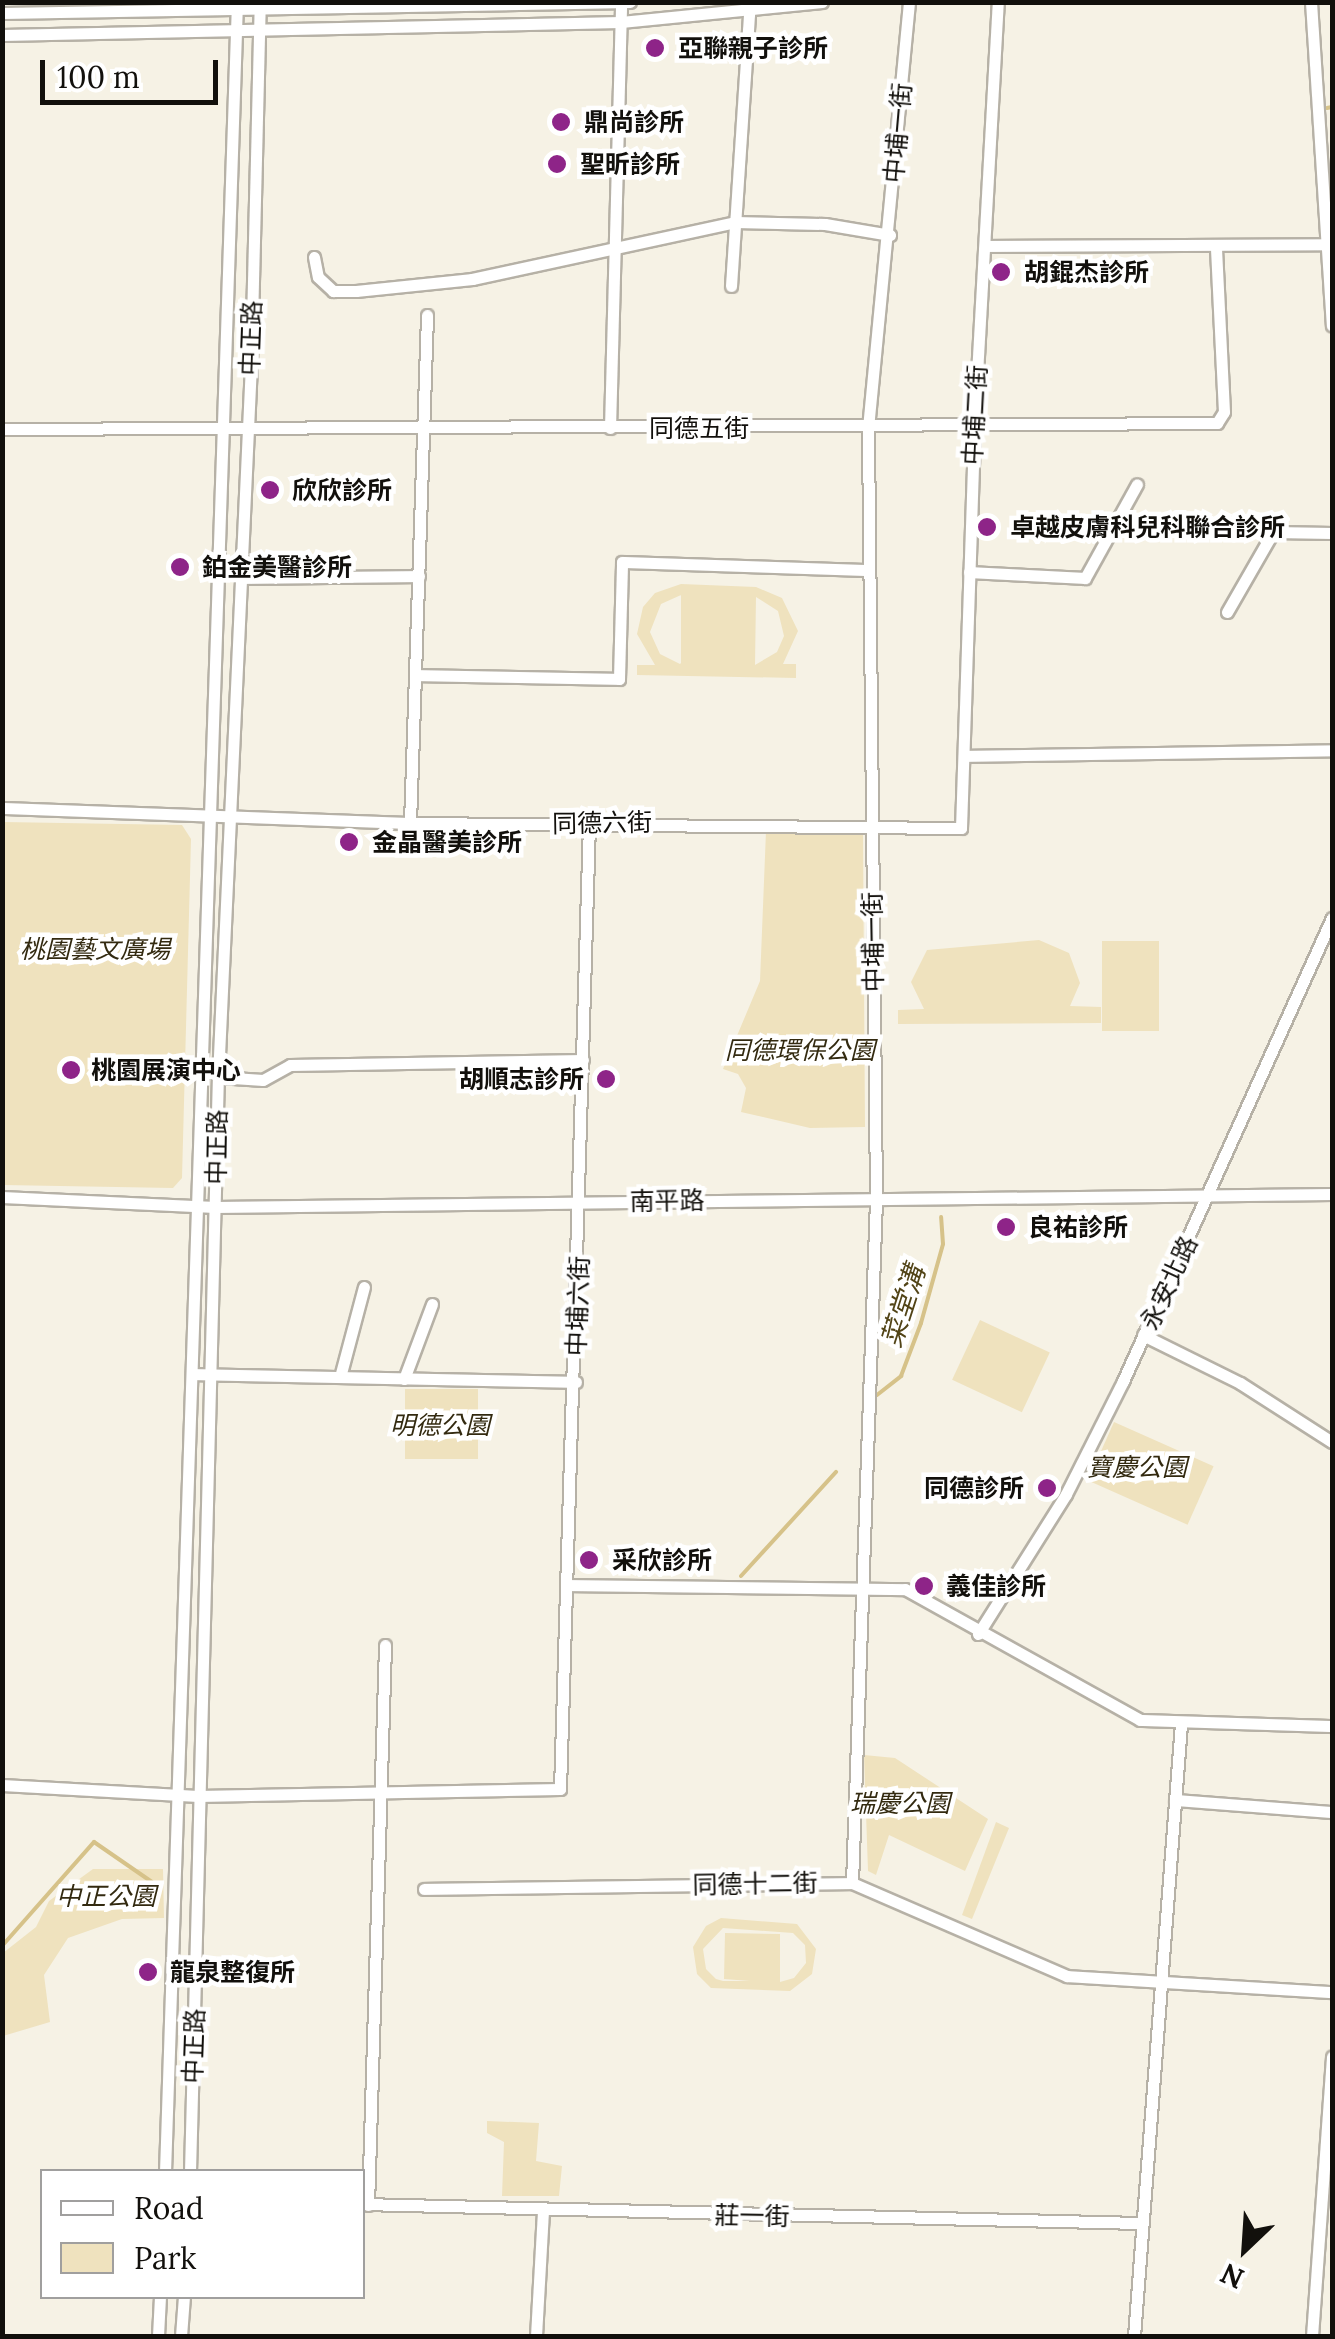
<!DOCTYPE html>
<meta charset="utf-8">
<style>
body{margin:0}
#map{position:relative;width:1335px;height:2339px;overflow:hidden;background:#f6f2e5;font-family:Lora,"Noto Sans TC",serif}
div>[style]{position:absolute}
.green>*{inset:0;background:#efe2be;transform-origin:0 0}
.stream>*{height:4px;margin:-2px;padding:0 2px;transform-origin:2px;border-radius:2px;background:#d6c289}
.roads{filter:drop-shadow(2px 0 #b6b1a6) drop-shadow(-2px 0 #b6b1a6) drop-shadow(0 2px #b6b1a6) drop-shadow(0 -2px #b6b1a6)}
.minor>*{height:11px;margin:-5.5px;padding:0 5.5px;transform-origin:5.5px;border-radius:5.5px;background:#fff}
.dots>*{width:28px;height:28px;translate:-50% -50%;box-sizing:border-box;border:5px solid #fff;border-radius:50%}
span{translate:-50% -50%;white-space:nowrap;text-align:center;line-height:1.15;-webkit-text-stroke:9px #fff;paint-order:stroke}
.poi-label{font-size:25px;color:#12100c;font-weight:700}
.left{translate:0 -50%;text-align:left}
.right{translate:-100% -50%;text-align:right}
.street-label{font-size:25px;color:#12100c}
.park-label{font-size:25px;color:#332a10;font-style:italic}
.water-label{font-size:28px;color:#524417;font-style:italic}
.frame{position:absolute;inset:0;border:5px solid #12100c;pointer-events:none}
.legend{position:absolute;left:40px;top:2169px;width:325px;height:130px;box-sizing:border-box;background:#fff;border:2px solid #a09f9e;margin:0;padding:12px 18px;list-style:none;font-size:30px;color:#12100c}
.legend li{display:flex;align-items:center;gap:20px;height:50px}
.legend b{width:50px;border:2px solid #a09f9e}
.north{position:absolute;left:1195px;top:2199px;width:100px;height:100px;-webkit-text-stroke:8px #fff;paint-order:stroke;rotate:205deg;font-size:28px;font-weight:700;line-height:40px;text-align:center;color:#12100c}
.north::after{content:'';display:block;margin:auto;width:35px;height:45px;background:#12100c;clip-path:polygon(50% 0,100% 100%,50% 72%,0 100%)}
.scale{position:absolute;left:40px;top:60px;width:178px;height:45px;box-sizing:border-box;border:5px solid #12100c;border-top:0;padding-left:12px;font-size:30px;line-height:35px;white-space:nowrap;color:#12100c;-webkit-text-stroke:8px #fff;paint-order:stroke}
</style>
<div id="map">
<div class="green">
<i style="clip-path:polygon(evenodd,681px 584px,756px 587px,782px 598px,798px 631px,783px 664px,796px 664px,796px 678px,637px 675px,637px 665px,655px 665px,637px 634px,643px 607px,655px 593px,681px 584px,681px 595px,681px 663px,680px 664px,660px 654px,650px 632px,661px 604px,681px 595px,681px 584px,756px 597px,778px 611px,784px 636px,777px 652px,755px 665px,756px 597px)"></i>
<i style="clip-path:polygon(3px 822px,182px 825px,191px 839px,182px 1178px,173px 1188px,3px 1185px)"></i>
<i style="clip-path:polygon(766px 831px,863px 833px,865px 1127px,810px 1128px,741px 1112px,746px 1088px,738px 1074px,723px 1069px,760px 981px)"></i>
<i style="clip-path:polygon(1039px 940px,1069px 953px,1080px 983px,1070px 1006px,1101px 1007px,1101px 1023px,898px 1024px,898px 1010px,924px 1009px,911px 982px,927px 950px)"></i>
<i style="left:1102px;top:941px;width:57px;height:90px"></i>
<i style="left:980px;top:1320px;width:77px;height:66px;rotate:25deg"></i>
<i style="left:405px;top:1389px;width:73px;height:70px"></i>
<i style="left:1114px;top:1422px;width:109px;height:64px;rotate:24deg"></i>
<i style="clip-path:polygon(864px 1755px,895px 1758px,988px 1819px,965px 1871px,889px 1835px,876px 1875px,868px 1871px)"></i>
<i style="clip-path:polygon(996px 1822px,1009px 1828px,972px 1919px,962px 1915px)"></i>
<i style="clip-path:polygon(93px 1869px,163px 1869px,164px 1918px,122px 1919px,68px 1938px,44px 1975px,50px 2022px,3px 2036px,3px 1953px,36px 1927px,49px 1901px)"></i>
<i style="clip-path:polygon(evenodd,721px 1918px,797px 1924px,816px 1949px,812px 1974px,790px 1991px,711px 1988px,697px 1974px,693px 1947px,706px 1926px,721px 1918px,723px 1928px,793px 1933px,805px 1945px,806px 1963px,794px 1978px,780px 1982px,780px 1934px,725px 1933px,724px 1979px,750px 1981px,723px 1981px,716px 1979px,706px 1969px,703px 1949px,723px 1928px)"></i>
<i style="clip-path:polygon(487px 2121px,539px 2123px,536px 2161px,562px 2166px,559px 2196px,502px 2196px,504px 2142px,487px 2133px)"></i>
</div>
<div class="stream">
<i style="left:1327px;top:108px;width:5px;rotate:-11deg"></i>
<i style="left:877px;top:1395px;width:31px;rotate:-38deg"></i>
<i style="left:901px;top:1376px;width:57px;rotate:-69.3deg"></i>
<i style="left:921px;top:1323px;width:82px;rotate:-74.4deg"></i>
<i style="left:943px;top:1244px;width:27px;rotate:-94deg"></i>
<i style="left:741px;top:1576px;width:141px;rotate:-47.6deg"></i>
<i style="left:2px;top:1946px;width:139px;rotate:-48.5deg"></i>
<i style="left:94px;top:1842px;width:70px;rotate:34.6deg"></i>
</div>
<div class="roads">
<div class="minor">
<i style="left:1311px;top:2px;width:324px;rotate:86.3deg"></i>
<i style="left:2px;top:13px;width:628px;rotate:-1deg"></i>
<i style="left:2px;top:35px;width:619px;rotate:-1.2deg"></i>
<i style="left:621px;top:22px;width:202px;rotate:-5.7deg"></i>
<i style="left:985px;top:246px;width:342px;rotate:-0.3deg"></i>
<i style="left:314px;top:257px;width:20px;rotate:79deg"></i>
<i style="left:318px;top:277px;width:21px;rotate:43deg"></i>
<i style="left:333px;top:291px;width:23px"></i>
<i style="left:356px;top:291px;width:117px;rotate:-5.9deg"></i>
<i style="left:472px;top:279px;width:269px;rotate:-12.2deg"></i>
<i style="left:735px;top:222px;width:90px;rotate:1.3deg"></i>
<i style="left:825px;top:224px;width:66px;rotate:9.6deg"></i>
<i style="left:731px;top:286px;width:275px;rotate:-86.2deg"></i>
<i style="left:610px;top:428px;width:426px;rotate:-88.5deg"></i>
<i style="left:2px;top:429px;width:1215px;rotate:-0.28deg"></i>
<i style="left:1217px;top:423px;width:13px;rotate:-58deg"></i>
<i style="left:1224px;top:412px;width:166px;rotate:-92.8deg"></i>
<i style="left:969px;top:572px;width:116px;rotate:3deg"></i>
<i style="left:1085px;top:578px;width:107px;rotate:-61deg"></i>
<i style="left:242px;top:578px;width:177px;rotate:-0.6deg"></i>
<i style="left:1227px;top:612px;width:92px;rotate:-60.1deg"></i>
<i style="left:1273px;top:532px;width:59px;rotate:1deg"></i>
<i style="left:417px;top:675px;width:202px;rotate:1.1deg"></i>
<i style="left:619px;top:679px;width:117px;rotate:-88.5deg"></i>
<i style="left:622px;top:562px;width:245px;rotate:1.9deg"></i>
<i style="left:964px;top:756px;width:368px;rotate:-0.9deg"></i>
<i style="left:2px;top:808px;width:408px;rotate:2.1deg"></i>
<i style="left:410px;top:823px;width:551px;rotate:0.52deg"></i>
<i style="left:961px;top:828px;width:400px;rotate:-88.1deg"></i>
<i style="left:974px;top:428px;width:427px;rotate:-86.8deg"></i>
<i style="left:410px;top:823px;width:508px;rotate:-88.08deg"></i>
<i style="left:218px;top:1077px;width:45px;rotate:3.8deg"></i>
<i style="left:263px;top:1080px;width:31px;rotate:-29deg"></i>
<i style="left:290px;top:1065px;width:293px;rotate:-1deg"></i>
<i style="left:2px;top:1197px;width:213px;rotate:2.7deg"></i>
<i style="left:215px;top:1207px;width:1117px;rotate:-0.67deg"></i>
<i style="left:1143px;top:1335px;width:108px;rotate:26.3deg"></i>
<i style="left:1240px;top:1383px;width:109px;rotate:32.7deg"></i>
<i style="left:194px;top:1374px;width:382px;rotate:1.2deg"></i>
<i style="left:340px;top:1377px;width:93px;rotate:-75.1deg"></i>
<i style="left:404px;top:1379px;width:80px;rotate:-69.5deg"></i>
<i style="left:569px;top:1585px;width:336px;rotate:0.7deg"></i>
<i style="left:905px;top:1589px;width:269px;rotate:29.1deg"></i>
<i style="left:1140px;top:1720px;width:192px;rotate:1.8deg"></i>
<i style="left:978px;top:1634px;width:165px;rotate:-57.8deg"></i>
<i style="left:1066px;top:1494px;width:127px;rotate:-63.2deg"></i>
<i style="left:1123px;top:1381px;width:508px;rotate:-65.71deg"></i>
<i style="left:2px;top:1785px;width:196px;rotate:3.2deg"></i>
<i style="left:198px;top:1796px;width:362px;rotate:-1.1deg"></i>
<i style="left:560px;top:1789px;width:966px;rotate:-88.28deg"></i>
<i style="left:1175px;top:1800px;width:157px;rotate:4.4deg"></i>
<i style="left:852px;top:1883px;width:685px;rotate:-87.99deg"></i>
<i style="left:876px;top:1198px;width:770px;rotate:-90.6deg"></i>
<i style="left:868px;top:428px;width:428px;rotate:-84.5deg"></i>
<i style="left:424px;top:1889px;width:428px;rotate:-0.8deg"></i>
<i style="left:852px;top:1883px;width:234px;rotate:23.4deg"></i>
<i style="left:1067px;top:1976px;width:265px;rotate:3.5deg"></i>
<i style="left:165px;top:2172px;width:2171px;rotate:-88.1deg"></i>
<i style="left:190px;top:2172px;width:1095px;rotate:-88.54deg"></i>
<i style="left:218px;top:1077px;width:715px;rotate:-87.35deg"></i>
<i style="left:251px;top:363px;width:361px;rotate:-88.6deg"></i>
<i style="left:362px;top:2204px;width:779px;rotate:1.4deg"></i>
<i style="left:368px;top:2205px;width:560px;rotate:-88.26deg"></i>
<i style="left:158px;top:2336px;width:40px;rotate:-87.1deg"></i>
<i style="left:181px;top:2336px;width:40px;rotate:-85.7deg"></i>
<i style="left:536px;top:2336px;width:124px;rotate:-86.8deg"></i>
<i style="left:1134px;top:2336px;width:614px;rotate:-85.61deg"></i>
<i style="left:1312px;top:2336px;width:280px;rotate:-85.9deg"></i>
</div>
</div>
<div class="dots">
<i style="left:655px;top:48px;background:#8e2488"></i>
<i style="left:561px;top:122px;background:#8e2488"></i>
<i style="left:557px;top:164px;background:#8e2488"></i>
<i style="left:1001px;top:272px;background:#8e2488"></i>
<i style="left:270px;top:490px;background:#8e2488"></i>
<i style="left:987px;top:527px;background:#8e2488"></i>
<i style="left:180px;top:567px;background:#8e2488"></i>
<i style="left:349px;top:842px;background:#8e2488"></i>
<i style="left:71px;top:1070px;background:#8e2488"></i>
<i style="left:606px;top:1079px;background:#8e2488"></i>
<i style="left:1006px;top:1227px;background:#8e2488"></i>
<i style="left:1047px;top:1488px;background:#8e2488"></i>
<i style="left:589px;top:1560px;background:#8e2488"></i>
<i style="left:924px;top:1586px;background:#8e2488"></i>
<i style="left:148px;top:1972px;background:#8e2488"></i>
</div>
<div class="poi-label">
<span class="left" style="left:678px;top:48px">亞聯親子診所</span>
<span class="left" style="left:584px;top:122px">鼎尚診所</span>
<span class="left" style="left:580px;top:164px">聖昕診所</span>
<span class="left" style="left:1024px;top:272px">胡錕杰診所</span>
<span class="left" style="left:292px;top:490px">欣欣診所</span>
<span class="left" style="left:1010px;top:527px">卓越皮膚科兒科聯合診所</span>
<span class="left" style="left:202px;top:567px">鉑金美醫診所</span>
<span class="left" style="left:372px;top:842px">金晶醫美診所</span>
<span class="left" style="left:91px;top:1070px">桃園展演中心</span>
<span class="right" style="left:584px;top:1079px">胡順志診所</span>
<span class="left" style="left:1028px;top:1227px">良祐診所</span>
<span class="right" style="left:1024px;top:1488px">同德診所</span>
<span class="left" style="left:612px;top:1560px">采欣診所</span>
<span class="left" style="left:946px;top:1586px">義佳診所</span>
<span class="left" style="left:170px;top:1972px">龍泉整復所</span>
</div>
<div class="street-label">
<span style="left:898px;top:133px;rotate:-85deg">中埔一街</span>
<span style="left:251px;top:338px;rotate:-88deg">中正路</span>
<span style="left:975px;top:415px;rotate:-87deg">中埔二街</span>
<span style="left:699px;top:428px">同德五街</span>
<span style="left:602px;top:823px;rotate:-1deg">同德六街</span>
<span style="left:873px;top:942px;rotate:-91deg">中埔一街</span>
<span style="left:217px;top:1147px;rotate:-89deg">中正路</span>
<span style="left:667px;top:1201px;rotate:-1deg">南平路</span>
<span style="left:1169px;top:1283px;rotate:-65deg">永安北路</span>
<span style="left:578px;top:1306px;rotate:-88deg">中埔六街</span>
<span style="left:755px;top:1884px;rotate:-1deg">同德十二街</span>
<span style="left:194px;top:2046px;rotate:-88deg">中正路</span>
<span style="left:752px;top:2216px;rotate:1deg">莊一街</span>
</div>
<div class="park-label">
<span style="left:95px;top:949px">桃園藝文廣場</span>
<span style="left:800px;top:1050px">同德環保公園</span>
<span style="left:440px;top:1425px">明德公園</span>
<span style="left:1137px;top:1467px">寶慶公園</span>
<span style="left:900px;top:1803px">瑞慶公園</span>
<span style="left:106px;top:1896px">中正公園</span>
</div>
<div class="water-label">
<span style="left:903px;top:1306px;rotate:-72deg">菜堂溝</span>
</div>
<div class="frame"></div>
<ul class="legend">
<li><b style="height:12px;background:#fff"></b>Road</li>
<li><b style="height:28px;background:#efe2be"></b>Park</li>
</ul>
<div class="north">N</div>
<div class="scale">100 m</div>
</div>
